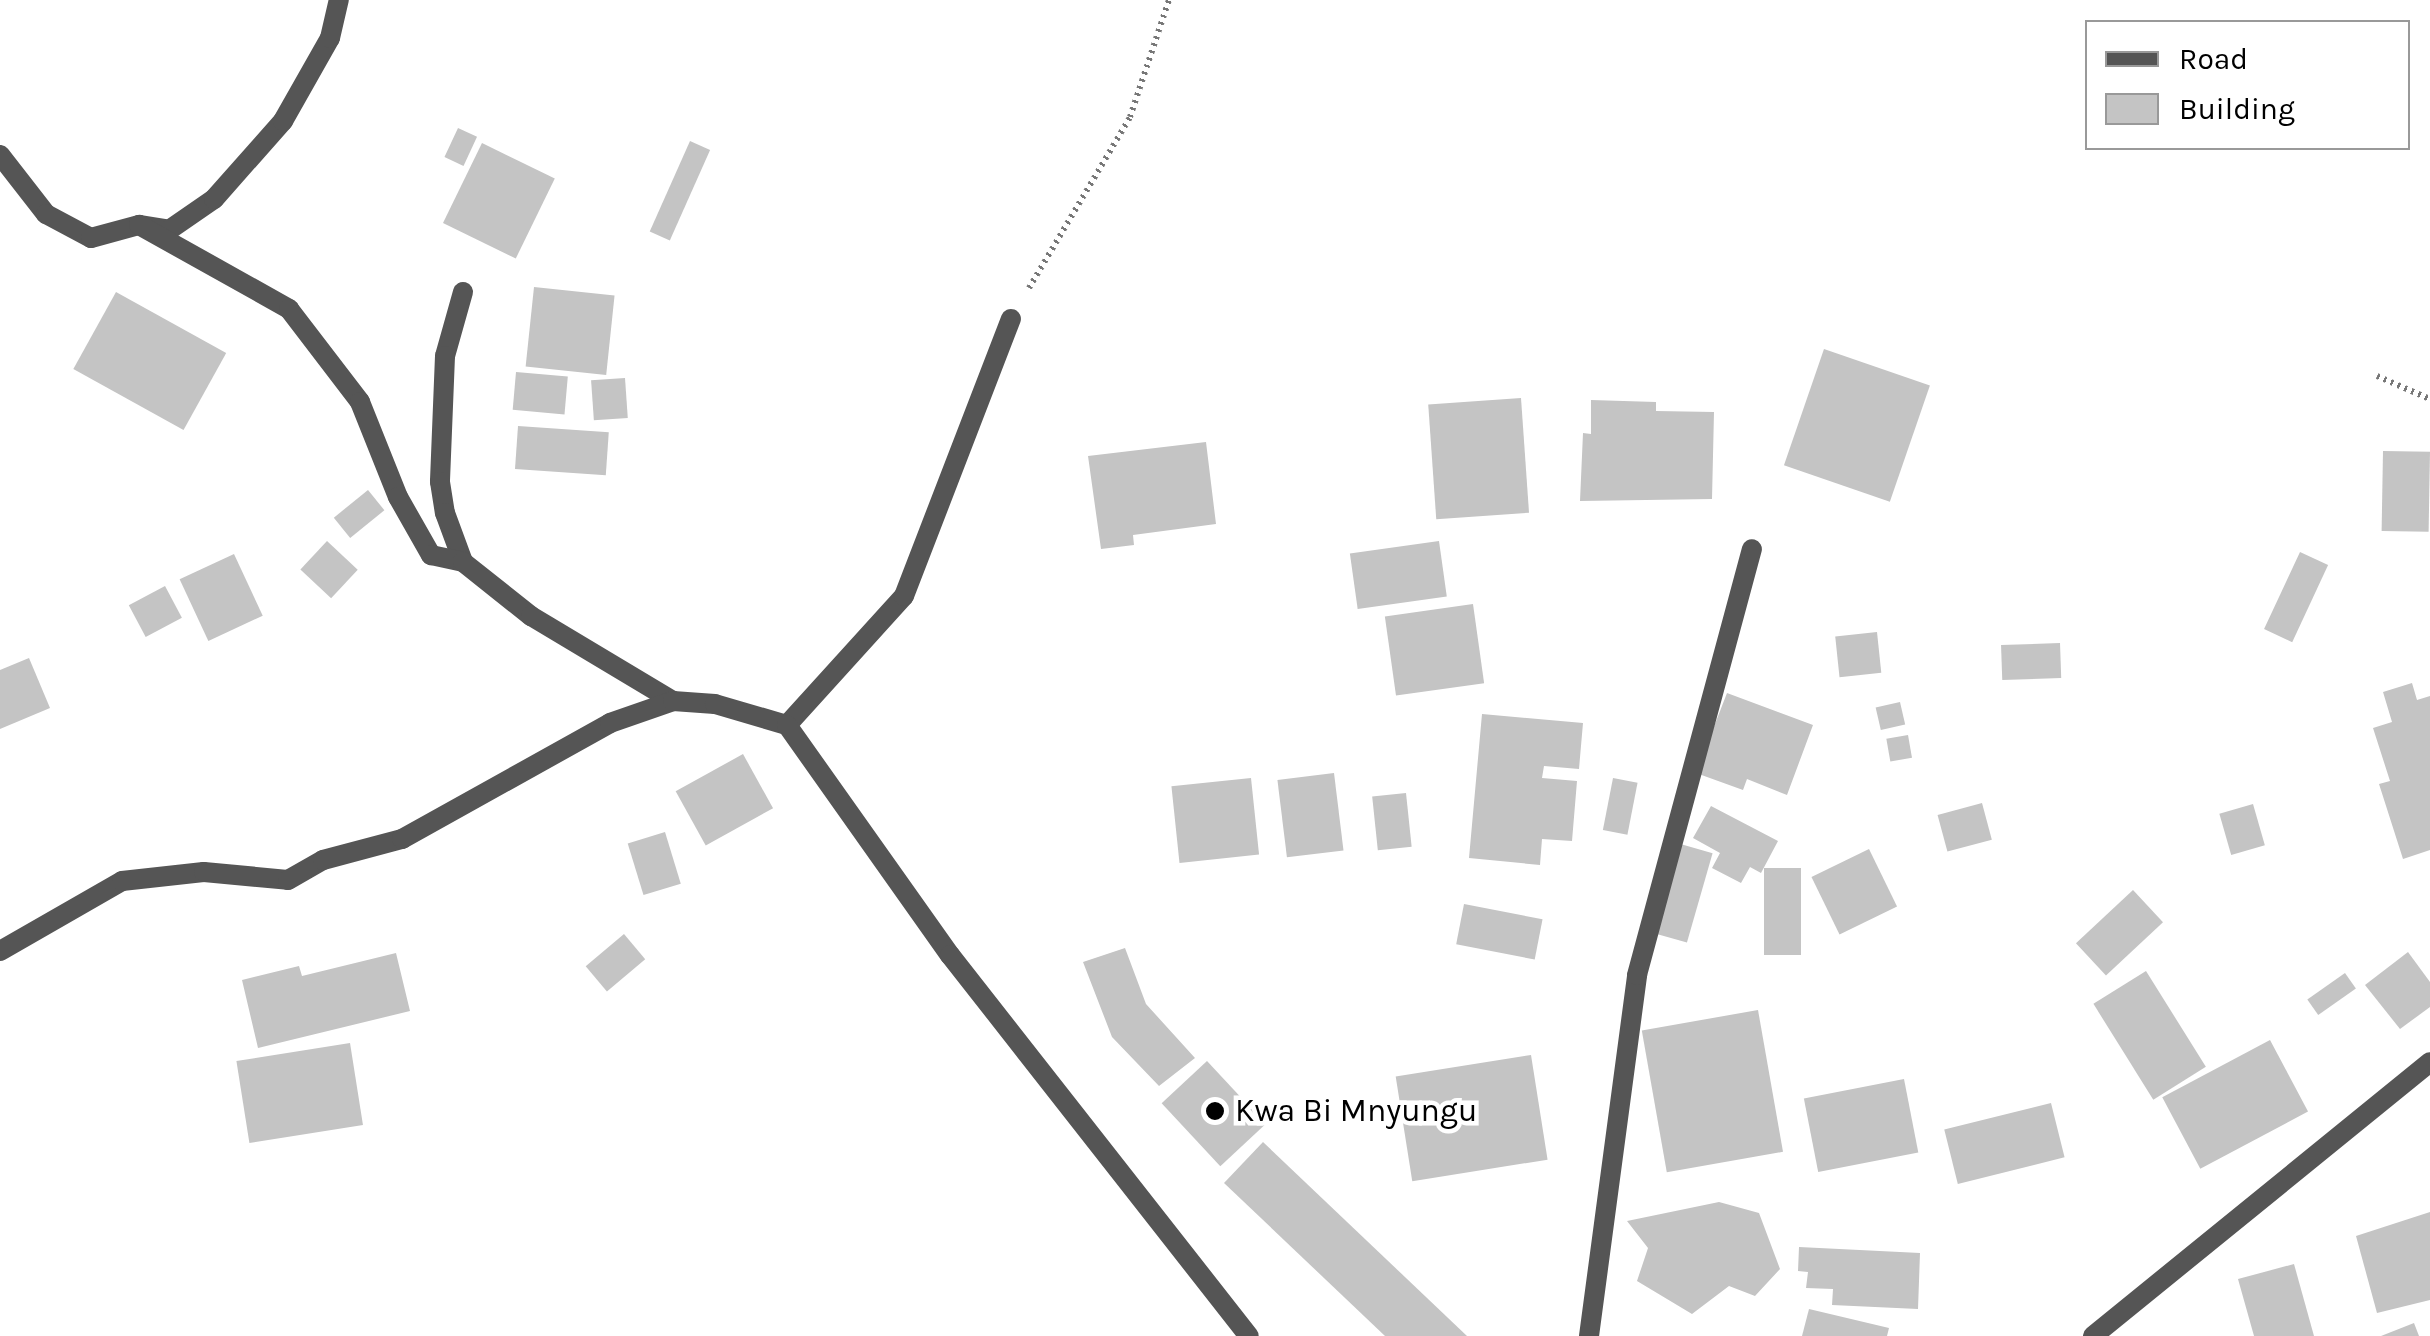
<!DOCTYPE html>
<style>
body{margin:0}
#map{position:relative;width:2430px;height:1336px;overflow:hidden;background:#fff;font-family:Karla,sans-serif}
div>[style]{position:absolute}
.building>*{inset:0;background:#c4c4c4;transform-origin:0 0}
.path>*{height:6px;margin-top:-3px;transform-origin:0;background:repeating-linear-gradient(90deg,#777 0 2.5px,transparent 0 7.5px)}
.lane>*{height:20px;margin:-10px;padding:0 10px;transform-origin:10px;border-radius:10px;background:#555}
.street>*{height:20px;margin:-10px;padding:0 10px;transform-origin:10px;border-radius:10px;background:#555}
.dots>*{width:28px;height:28px;translate:-50% -50%;box-sizing:border-box;border:5px solid #fff;border-radius:50%}
span{translate:-50% -50%;white-space:nowrap;text-align:center;line-height:1.15;-webkit-text-stroke:9px #fff;paint-order:stroke}
.poi-label{font-size:32px;color:#000}
.left{translate:0 -50%;text-align:left}
.legend{position:absolute;left:2085px;top:20px;width:325px;height:130px;box-sizing:border-box;background:#fff;border:2px solid #999;margin:0;padding:12px 18px;list-style:none;font-size:30px;color:#000}
.legend li{display:flex;align-items:center;gap:20px;height:50px}
.legend b{width:50px;border:2px solid #999}
</style>
<div id="map">
<div class="building">
<i style="left:458px;top:128px;width:21px;height:32px;rotate:25deg"></i>
<i style="left:690px;top:141px;width:22px;height:99px;rotate:24deg"></i>
<i style="left:482px;top:143px;width:81px;height:89px;rotate:26deg"></i>
<i style="left:534px;top:287px;width:81px;height:80px;rotate:6deg"></i>
<i style="left:116px;top:292px;width:126px;height:88px;rotate:29deg"></i>
<i style="left:1824px;top:349px;width:112px;height:123px;rotate:19deg"></i>
<i style="left:516px;top:372px;width:52px;height:38px;rotate:5deg"></i>
<i style="left:625px;top:378px;width:40px;height:34px;rotate:86deg"></i>
<i style="left:1521px;top:398px;width:115px;height:93px;rotate:86deg"></i>
<i style="clip-path:polygon(1591px 400px,1656px 402px,1656px 411px,1714px 412px,1712px 499px,1580px 501px,1583px 433px,1591px 434px)"></i>
<i style="left:518px;top:426px;width:91px;height:43px;rotate:4deg"></i>
<i style="clip-path:polygon(1206px 442px,1216px 524px,1133px 535px,1134px 545px,1101px 549px,1088px 456px)"></i>
<i style="left:2383px;top:451px;width:47px;height:80px;rotate:1deg"></i>
<i style="left:368px;top:490px;width:26px;height:44px;rotate:51deg"></i>
<i style="left:327px;top:541px;width:42px;height:39px;rotate:43deg"></i>
<i style="left:1439px;top:541px;width:56px;height:90px;rotate:82deg"></i>
<i style="left:2300px;top:552px;width:31px;height:85px;rotate:25deg"></i>
<i style="left:234px;top:554px;width:68px;height:60px;rotate:65deg"></i>
<i style="left:165px;top:586px;width:36px;height:41px;rotate:62deg"></i>
<i style="left:1473px;top:604px;width:80px;height:89px;rotate:82deg"></i>
<i style="left:1877px;top:632px;width:41px;height:42px;rotate:84deg"></i>
<i style="left:2060px;top:643px;width:35px;height:59px;rotate:88deg"></i>
<i style="clip-path:polygon(29px 658px,50px 708px,0 729px,0 670px)"></i>
<i style="clip-path:polygon(2412px 683px,2417px 700px,2430px 696px,2430px 850px,2403px 859px,2379px 784px,2390px 781px,2373px 728px,2392px 722px,2383px 692px)"></i>
<i style="clip-path:polygon(1727px 693px,1813px 725px,1787px 795px,1747px 779px,1743px 790px,1696px 773px)"></i>
<i style="left:1900px;top:702px;width:23px;height:25px;rotate:77deg"></i>
<i style="clip-path:polygon(1482px 714px,1583px 723px,1579px 769px,1544px 766px,1542px 778px,1577px 781px,1572px 841px,1542px 839px,1540px 865px,1469px 858px)"></i>
<i style="left:1908px;top:735px;width:23px;height:22px;rotate:80deg"></i>
<i style="left:743px;top:754px;width:62px;height:77px;rotate:61deg"></i>
<i style="left:1334px;top:773px;width:78px;height:57px;rotate:83deg"></i>
<i style="left:1251px;top:778px;width:77px;height:80px;rotate:84deg"></i>
<i style="left:1613px;top:778px;width:25px;height:53px;rotate:11deg"></i>
<i style="left:1406px;top:793px;width:54px;height:34px;rotate:84deg"></i>
<i style="left:1982px;top:803px;width:38px;height:46px;rotate:75deg"></i>
<i style="left:2253px;top:804px;width:43px;height:35px;rotate:74deg"></i>
<i style="clip-path:polygon(1711px 806px,1778px 841px,1761px 873px,1750px 867px,1741px 883px,1712px 868px,1720px 853px,1693px 838px)"></i>
<i style="left:665px;top:832px;width:54px;height:39px;rotate:73deg"></i>
<i style="left:1677px;top:843px;width:37px;height:93px;rotate:16deg"></i>
<i style="left:1869px;top:849px;width:64px;height:64px;rotate:64deg"></i>
<i style="left:1764px;top:868px;width:37px;height:87px"></i>
<i style="left:2133px;top:890px;width:44px;height:78px;rotate:47deg"></i>
<i style="left:1464px;top:904px;width:80px;height:41px;rotate:11deg"></i>
<i style="left:624px;top:934px;width:33px;height:50px;rotate:50deg"></i>
<i style="clip-path:polygon(1125px 948px,1146px 1004px,1195px 1058px,1159px 1086px,1112px 1037px,1083px 962px)"></i>
<i style="clip-path:polygon(2408px 952px,2430px 982px,2430px 1007px,2400px 1029px,2365px 985px)"></i>
<i style="clip-path:polygon(396px 953px,410px 1011px,258px 1048px,242px 980px,299px 966px,302px 976px)"></i>
<i style="left:2146px;top:971px;width:113px;height:62px;rotate:58deg"></i>
<i style="left:2345px;top:973px;width:19px;height:46px;rotate:55deg"></i>
<i style="left:1758px;top:1010px;width:144px;height:118px;rotate:80deg"></i>
<i style="left:2270px;top:1040px;width:81px;height:122px;rotate:62deg"></i>
<i style="left:350px;top:1043px;width:83px;height:115px;rotate:81deg"></i>
<i style="left:1531px;top:1055px;width:106px;height:137px;rotate:81deg"></i>
<i style="left:1207px;top:1061px;width:86px;height:62px;rotate:47deg"></i>
<i style="left:1904px;top:1079px;width:75px;height:102px;rotate:79deg"></i>
<i style="left:2051px;top:1103px;width:56px;height:110px;rotate:76deg"></i>
<i style="clip-path:polygon(1263px 1142px,1467px 1336px,1385px 1336px,1224px 1183px)"></i>
<i style="clip-path:polygon(1719px 1202px,1759px 1213px,1780px 1269px,1755px 1296px,1729px 1286px,1692px 1314px,1637px 1281px,1648px 1248px,1627px 1221px)"></i>
<i style="clip-path:polygon(2430px 1212px,2430px 1300px,2377px 1313px,2356px 1236px)"></i>
<i style="clip-path:polygon(1799px 1247px,1920px 1253px,1918px 1309px,1832px 1305px,1833px 1289px,1806px 1288px,1808px 1272px,1798px 1271px)"></i>
<i style="clip-path:polygon(2294px 1264px,2314px 1336px,2254px 1336px,2238px 1279px)"></i>
<i style="clip-path:polygon(1809px 1309px,1889px 1328px,1887px 1336px,1802px 1336px)"></i>
<i style="clip-path:polygon(2414px 1323px,2419px 1336px,2381px 1336px)"></i>
</div>
<div class="path">
<i style="left:1029px;top:288px;width:199px;rotate:-59.4deg"></i>
<i style="left:1130px;top:117px;width:123px;rotate:-71.6deg"></i>
<i style="left:2377px;top:376px;width:58px;rotate:23.5deg"></i>
</div>
<div class="lane">
<i style="left:463px;top:292px;width:66px;rotate:105.7deg"></i>
<i style="left:445px;top:356px;width:126px;rotate:92.3deg"></i>
<i style="left:440px;top:482px;width:31px;rotate:81deg"></i>
<i style="left:445px;top:513px;width:52px;rotate:69.8deg"></i>
</div>
<div class="street">
<i style="left:0;top:155px;width:75px;rotate:52.1deg"></i>
<i style="left:46px;top:214px;width:51px;rotate:28.1deg"></i>
<i style="left:91px;top:238px;width:50px;rotate:-15.2deg"></i>
<i style="left:139px;top:225px;width:30px;rotate:9deg"></i>
<i style="left:169px;top:230px;width:55px;rotate:-34.6deg"></i>
<i style="left:214px;top:199px;width:104px;rotate:-48.5deg"></i>
<i style="left:283px;top:121px;width:95px;rotate:-60.5deg"></i>
<i style="left:330px;top:38px;width:39px;rotate:-77deg"></i>
<i style="left:139px;top:225px;width:172px;rotate:29.2deg"></i>
<i style="left:289px;top:309px;width:117px;rotate:52.6deg"></i>
<i style="left:360px;top:402px;width:102px;rotate:68.2deg"></i>
<i style="left:398px;top:497px;width:67px;rotate:60.4deg"></i>
<i style="left:431px;top:555px;width:33px;rotate:12deg"></i>
<i style="left:463px;top:562px;width:87px;rotate:38.5deg"></i>
<i style="left:531px;top:616px;width:165px;rotate:30.9deg"></i>
<i style="left:787px;top:725px;width:174px;rotate:-47.8deg"></i>
<i style="left:904px;top:596px;width:297px;rotate:-68.9deg"></i>
<i style="left:0;top:951px;width:141px;rotate:-29.8deg"></i>
<i style="left:122px;top:881px;width:82px;rotate:-6.3deg"></i>
<i style="left:204px;top:872px;width:84px;rotate:5.4deg"></i>
<i style="left:288px;top:880px;width:40px;rotate:-29.7deg"></i>
<i style="left:323px;top:860px;width:82px;rotate:-14.9deg"></i>
<i style="left:402px;top:839px;width:238px;rotate:-29.1deg"></i>
<i style="left:610px;top:723px;width:67px;rotate:-19.2deg"></i>
<i style="left:673px;top:701px;width:42px;rotate:4.1deg"></i>
<i style="left:715px;top:704px;width:75px;rotate:16.3deg"></i>
<i style="left:787px;top:725px;width:282px;rotate:54.7deg"></i>
<i style="left:950px;top:955px;width:484px;rotate:51.9deg"></i>
<i style="left:1589px;top:1336px;width:364px;rotate:-82.4deg"></i>
<i style="left:1637px;top:975px;width:441px;rotate:-74.9deg"></i>
<i style="left:2093px;top:1336px;width:434px;rotate:-39.1deg"></i>
</div>
<div class="dots">
<i style="left:1215px;top:1111px;background:#000"></i>
</div>
<div class="poi-label">
<span class="left" style="left:1235px;top:1111px">Kwa Bi Mnyungu</span>
</div>
<ul class="legend">
<li><b style="height:12px;background:#555"></b>Road</li>
<li><b style="height:28px;background:#c4c4c4"></b>Building</li>
</ul>
</div>
